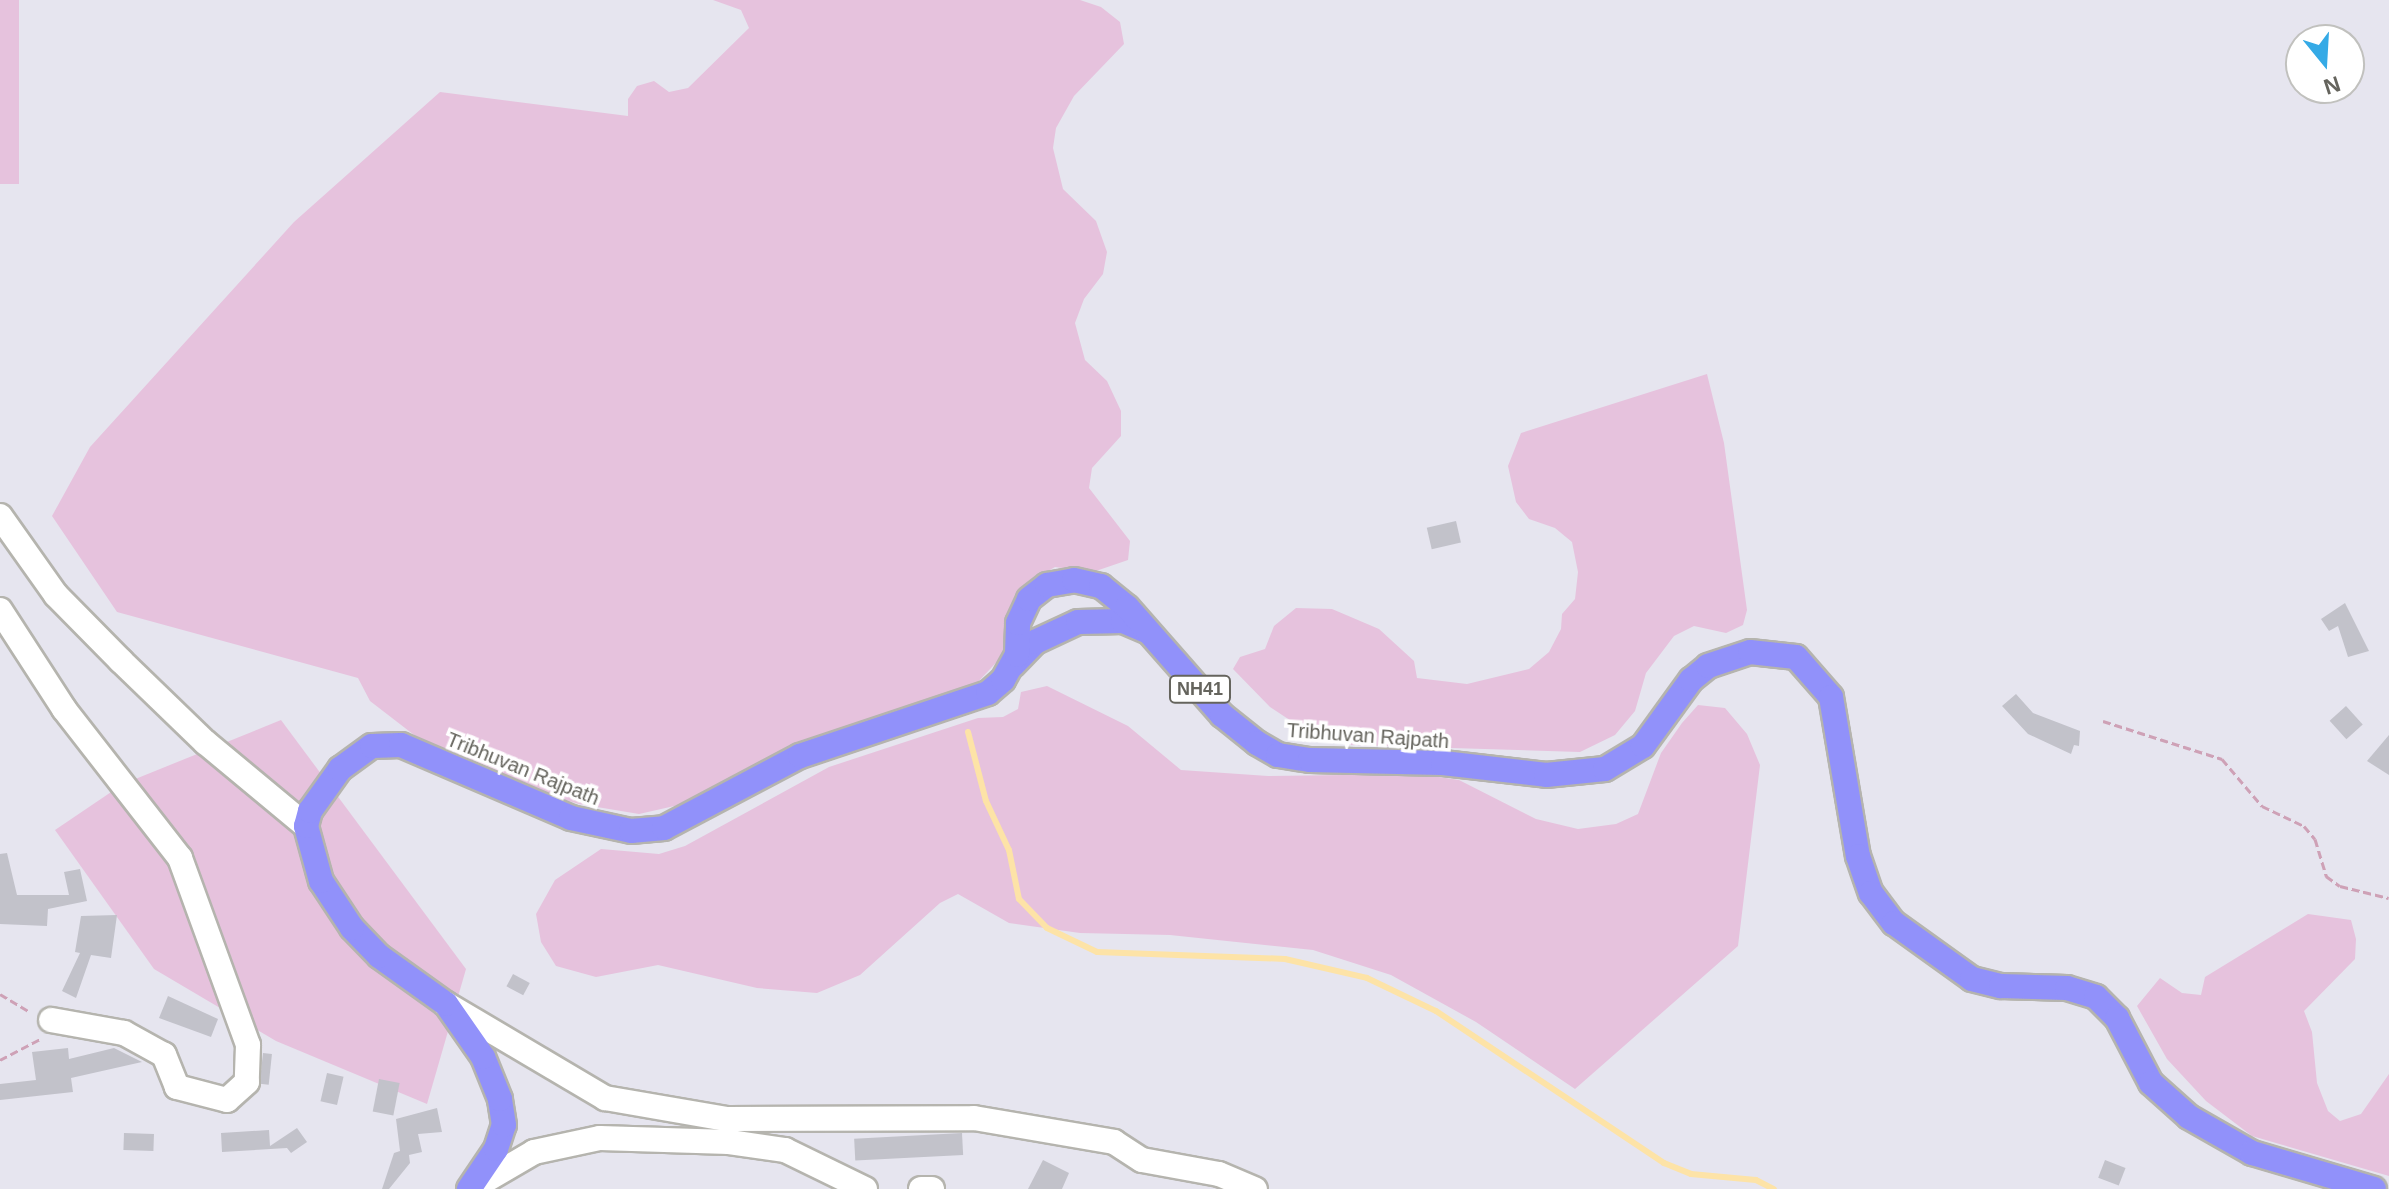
<!DOCTYPE html>
<style>
body{margin:0}
#map{position:relative;width:2389px;height:1189px;overflow:hidden;background:#e6e5ef;font-family:Helvetica,sans-serif}
div>[style]{position:absolute}
.green>*{inset:0;background:#e6c2dd;transform-origin:0 0}
.stream>*{height:6px;margin:-3px;padding:0 3px;transform-origin:3px;border-radius:3px;background:#fde3a7}
.building>*{inset:0;background:#c2c2ca;transform-origin:0 0}
.path>*{height:3px;margin-top:-1.5px;transform-origin:0;background:repeating-linear-gradient(90deg,#cea1b6 0 8px,transparent 0 12px)}
.roads{filter:drop-shadow(2px 0 #b5b4ae) drop-shadow(-2px 0 #b5b4ae) drop-shadow(0 2px #b5b4ae) drop-shadow(0 -2px #b5b4ae)}
.street>*{height:24px;margin:-12px;padding:0 12px;transform-origin:12px;border-radius:12px;background:#fff}
.highway>*{height:24px;margin:-12px;padding:0 12px;transform-origin:12px;border-radius:12px;background:#9191fa}
span{translate:-50% -50%;white-space:nowrap;text-align:center;line-height:1.15;-webkit-text-stroke:7px #fff;paint-order:stroke}
.shield-label span{padding:2px 6px;background:#fff;border:2px solid;border-radius:6px;-webkit-text-stroke-width:0}
.shield-label{font-size:18px;color:#65645d;font-weight:700}
.street-label{font-size:20px;color:#65645d}
.north{position:absolute;left:2285px;top:24px;width:80px;height:80px;box-sizing:border-box;background:#fff;border:2px solid #c1c1be;border-radius:50%;rotate:162deg;font-size:22px;font-weight:700;line-height:32px;text-align:center;color:#65645d}
.north::after{content:'';display:block;margin:auto;width:28px;height:36px;background:#35aae6;clip-path:polygon(50% 0,100% 100%,50% 72%,0 100%)}
</style>
<div id="map">
<div class="green">
<i style="left:0;top:0;width:19px;height:184px"></i>
<i style="clip-path:polygon(713px 0,1080px 0,1101px 7px,1120px 22px,1124px 44px,1074px 96px,1056px 128px,1053px 148px,1063px 189px,1096px 221px,1107px 252px,1103px 274px,1084px 299px,1075px 323px,1085px 360px,1107px 381px,1121px 411px,1121px 436px,1092px 468px,1089px 488px,1130px 541px,1128px 560px,1093px 572px,1055px 567px,1027px 583px,1017px 596px,1008px 650px,975px 685px,806px 745px,692px 802px,639px 814px,579px 804px,526px 788px,418px 738px,370px 701px,358px 678px,117px 612px,52px 516px,90px 447px,294px 222px,440px 92px,628px 116px,628px 99px,637px 86px,654px 81px,669px 92px,688px 88px,749px 28px,741px 10px)"></i>
<i style="clip-path:polygon(1707px 374px,1724px 443px,1747px 610px,1743px 625px,1726px 633px,1694px 626px,1674px 636px,1646px 673px,1635px 711px,1615px 735px,1580px 752px,1352px 745px,1314px 736px,1270px 707px,1233px 669px,1240px 657px,1265px 649px,1274px 626px,1296px 608px,1332px 609px,1379px 629px,1414px 661px,1417px 678px,1467px 684px,1529px 669px,1549px 652px,1561px 629px,1562px 614px,1575px 599px,1578px 572px,1572px 542px,1555px 528px,1529px 519px,1516px 502px,1508px 466px,1521px 433px)"></i>
<i style="clip-path:polygon(1047px 686px,1128px 726px,1181px 770px,1268px 776px,1418px 774px,1459px 780px,1536px 819px,1578px 829px,1616px 824px,1638px 814px,1661px 753px,1682px 723px,1698px 705px,1725px 708px,1747px 734px,1760px 765px,1738px 946px,1575px 1089px,1476px 1022px,1391px 975px,1313px 950px,1170px 935px,1080px 933px,1009px 923px,958px 894px,940px 903px,860px 975px,817px 993px,757px 988px,658px 965px,596px 977px,556px 966px,541px 942px,536px 914px,555px 880px,601px 849px,659px 854px,685px 846px,829px 767px,978px 718px,1003px 717px,1018px 709px,1021px 692px)"></i>
<i style="clip-path:polygon(281px 720px,466px 969px,427px 1104px,276px 1041px,154px 969px,55px 830px,123px 784px)"></i>
<i style="clip-path:polygon(2308px 914px,2351px 920px,2356px 939px,2355px 959px,2304px 1011px,2312px 1032px,2317px 1083px,2328px 1111px,2340px 1121px,2361px 1114px,2389px 1074px,2389px 1176px,2252px 1136px,2206px 1101px,2167px 1059px,2137px 1006px,2160px 978px,2182px 993px,2201px 995px,2205px 977px)"></i>
</div>
<div class="stream">
<i style="left:968px;top:732px;width:71px;rotate:75.4deg"></i>
<i style="left:986px;top:801px;width:54px;rotate:64.9deg"></i>
<i style="left:1009px;top:850px;width:50px;rotate:78.5deg"></i>
<i style="left:1019px;top:899px;width:40px;rotate:46deg"></i>
<i style="left:1047px;top:928px;width:55px;rotate:25.6deg"></i>
<i style="left:1097px;top:952px;width:188px;rotate:2.1deg"></i>
<i style="left:1285px;top:959px;width:84px;rotate:13deg"></i>
<i style="left:1367px;top:978px;width:76px;rotate:25.6deg"></i>
<i style="left:1436px;top:1011px;width:274px;rotate:33.7deg"></i>
<i style="left:1664px;top:1163px;width:29px;rotate:22deg"></i>
<i style="left:1691px;top:1174px;width:65px;rotate:5.3deg"></i>
<i style="left:1756px;top:1180px;width:20px;rotate:27deg"></i>
</div>
<div class="building">
<i style="left:1456px;top:521px;width:22px;height:30px;rotate:77deg"></i>
<i style="clip-path:polygon(2345px 603px,2369px 651px,2348px 657px,2338px 626px,2329px 631px,2321px 619px)"></i>
<i style="clip-path:polygon(2016px 694px,2033px 713px,2080px 731px,2079px 746px,2074px 745px,2071px 754px,2028px 734px,2002px 706px)"></i>
<i style="left:2346px;top:706px;width:25px;height:22px;rotate:48deg"></i>
<i style="clip-path:polygon(2389px 735px,2389px 775px,2367px 761px)"></i>
<i style="clip-path:polygon(7px 853px,17px 895px,69px 895px,64px 872px,80px 869px,87px 901px,48px 909px,47px 926px,0 924px,0 854px)"></i>
<i style="clip-path:polygon(117px 915px,111px 958px,91px 955px,76px 998px,62px 991px,80px 953px,75px 952px,81px 916px)"></i>
<i style="left:513px;top:974px;width:19px;height:14px;rotate:28deg"></i>
<i style="clip-path:polygon(168px 996px,218px 1019px,211px 1037px,159px 1018px)"></i>
<i style="clip-path:polygon(68px 1048px,69px 1059px,114px 1048px,142px 1062px,71px 1078px,73px 1092px,0 1100px,0 1084px,36px 1080px,32px 1052px)"></i>
<i style="left:263px;top:1053px;width:9px;height:31px;rotate:6deg"></i>
<i style="left:327px;top:1073px;width:17px;height:29px;rotate:13deg"></i>
<i style="left:379px;top:1079px;width:21px;height:33px;rotate:11deg"></i>
<i style="clip-path:polygon(437px 1108px,442px 1132px,418px 1134px,422px 1152px,409px 1155px,410px 1163px,389px 1189px,382px 1189px,394px 1153px,400px 1151px,396px 1119px)"></i>
<i style="clip-path:polygon(297px 1128px,307px 1142px,291px 1153px,287px 1148px,222px 1152px,221px 1133px,269px 1130px,270px 1146px)"></i>
<i style="left:124px;top:1133px;width:30px;height:17px;rotate:2deg"></i>
<i style="left:962px;top:1133px;width:22px;height:108px;rotate:87deg"></i>
<i style="clip-path:polygon(1043px 1160px,1069px 1173px,1062px 1189px,1028px 1189px)"></i>
<i style="left:2105px;top:1160px;width:22px;height:19px;rotate:21deg"></i>
</div>
<div class="path">
<i style="left:2103px;top:721px;width:125px;rotate:17.7deg"></i>
<i style="left:2222px;top:759px;width:62px;rotate:49.6deg"></i>
<i style="left:2262px;top:806px;width:47px;rotate:25.5deg"></i>
<i style="left:2304px;top:826px;width:17px;rotate:50deg"></i>
<i style="left:2315px;top:839px;width:39px;rotate:73deg"></i>
<i style="left:2326px;top:876px;width:17px;rotate:36deg"></i>
<i style="left:2340px;top:886px;width:50px;rotate:13.8deg"></i>
<i style="left:0;top:994px;width:35px;rotate:31deg"></i>
<i style="left:0;top:1060px;width:47px;rotate:-27.6deg"></i>
</div>
<div class="roads">
<div class="street">
<i style="left:0;top:516px;width:97px;rotate:54.7deg"></i>
<i style="left:56px;top:595px;width:93px;rotate:45.4deg"></i>
<i style="left:121px;top:661px;width:117px;rotate:44deg"></i>
<i style="left:205px;top:742px;width:131px;rotate:39.7deg"></i>
<i style="left:0;top:610px;width:118px;rotate:57.1deg"></i>
<i style="left:64px;top:709px;width:189px;rotate:52.1deg"></i>
<i style="left:180px;top:858px;width:199px;rotate:70deg"></i>
<i style="left:248px;top:1045px;width:37px;rotate:92deg"></i>
<i style="left:247px;top:1082px;width:27px;rotate:138deg"></i>
<i style="left:227px;top:1100px;width:52px;rotate:-165.4deg"></i>
<i style="left:177px;top:1087px;width:35px;rotate:-112deg"></i>
<i style="left:164px;top:1055px;width:46px;rotate:-151.2deg"></i>
<i style="left:124px;top:1033px;width:74px;rotate:-169.9deg"></i>
<i style="left:446px;top:1004px;width:185px;rotate:30.6deg"></i>
<i style="left:605px;top:1098px;width:124px;rotate:9.8deg"></i>
<i style="left:727px;top:1119px;width:247px;rotate:-0.2deg"></i>
<i style="left:974px;top:1118px;width:142px;rotate:9.7deg"></i>
<i style="left:1114px;top:1142px;width:33px;rotate:33deg"></i>
<i style="left:1142px;top:1160px;width:78px;rotate:10.3deg"></i>
<i style="left:1219px;top:1174px;width:39px;rotate:23deg"></i>
<i style="left:471px;top:1189px;width:73px;rotate:-30.4deg"></i>
<i style="left:534px;top:1152px;width:67px;rotate:-12deg"></i>
<i style="left:600px;top:1138px;width:129px;rotate:1.8deg"></i>
<i style="left:729px;top:1142px;width:57px;rotate:8.1deg"></i>
<i style="left:785px;top:1150px;width:89px;rotate:26deg"></i>
<i style="left:921px;top:1189px;width:11px"></i>
</div>
<div class="highway">
<i style="left:1013px;top:665px;width:32px;rotate:-46deg"></i>
<i style="left:1035px;top:642px;width:47px;rotate:-24.9deg"></i>
<i style="left:1078px;top:622px;width:45px;rotate:-1.3deg"></i>
<i style="left:1123px;top:621px;width:26px;rotate:23deg"></i>
<i style="left:469px;top:1189px;width:48px;rotate:-56deg"></i>
<i style="left:496px;top:1149px;width:25px;rotate:-72deg"></i>
<i style="left:504px;top:1125px;width:26px;rotate:-99deg"></i>
<i style="left:500px;top:1099px;width:45px;rotate:-112deg"></i>
<i style="left:483px;top:1057px;width:65px;rotate:-124.9deg"></i>
<i style="left:446px;top:1004px;width:82px;rotate:-144.4deg"></i>
<i style="left:379px;top:956px;width:39px;rotate:-134deg"></i>
<i style="left:352px;top:928px;width:56px;rotate:-123.4deg"></i>
<i style="left:321px;top:881px;width:57px;rotate:-105.3deg"></i>
<i style="left:306px;top:826px;width:16px;rotate:-75deg"></i>
<i style="left:310px;top:811px;width:52px;rotate:-54.5deg"></i>
<i style="left:340px;top:769px;width:39px;rotate:-36deg"></i>
<i style="left:372px;top:746px;width:29px;rotate:-2deg"></i>
<i style="left:401px;top:745px;width:185px;rotate:23.2deg"></i>
<i style="left:571px;top:818px;width:61px;rotate:12.2deg"></i>
<i style="left:631px;top:831px;width:33px;rotate:-5deg"></i>
<i style="left:664px;top:828px;width:154px;rotate:-27.9deg"></i>
<i style="left:800px;top:756px;width:198px;rotate:-18.5deg"></i>
<i style="left:988px;top:693px;width:20px;rotate:-41deg"></i>
<i style="left:1003px;top:680px;width:29px;rotate:-61deg"></i>
<i style="left:1017px;top:655px;width:32px;rotate:-88deg"></i>
<i style="left:1018px;top:623px;width:26px;rotate:-65deg"></i>
<i style="left:1029px;top:599px;width:23px;rotate:-38deg"></i>
<i style="left:1047px;top:585px;width:27px;rotate:-10deg"></i>
<i style="left:1074px;top:580px;width:28px;rotate:13deg"></i>
<i style="left:1101px;top:586px;width:33px;rotate:39deg"></i>
<i style="left:1127px;top:607px;width:144px;rotate:48.7deg"></i>
<i style="left:1222px;top:715px;width:45px;rotate:38.7deg"></i>
<i style="left:1257px;top:743px;width:24px;rotate:30deg"></i>
<i style="left:1278px;top:755px;width:32px;rotate:9deg"></i>
<i style="left:1310px;top:760px;width:133px;rotate:1.3deg"></i>
<i style="left:1443px;top:763px;width:104px;rotate:6.6deg"></i>
<i style="left:1546px;top:775px;width:59px;rotate:-5.8deg"></i>
<i style="left:1605px;top:769px;width:44px;rotate:-31.2deg"></i>
<i style="left:1643px;top:746px;width:82px;rotate:-54deg"></i>
<i style="left:1691px;top:680px;width:22px;rotate:-39deg"></i>
<i style="left:1708px;top:666px;width:44px;rotate:-18.4deg"></i>
<i style="left:1750px;top:652px;width:46px;rotate:6.2deg"></i>
<i style="left:1796px;top:657px;width:53px;rotate:48.8deg"></i>
<i style="left:1831px;top:697px;width:161px;rotate:80.4deg"></i>
<i style="left:1858px;top:856px;width:39px;rotate:71deg"></i>
<i style="left:1871px;top:893px;width:38px;rotate:53deg"></i>
<i style="left:1894px;top:923px;width:96px;rotate:35.7deg"></i>
<i style="left:1972px;top:979px;width:30px;rotate:14deg"></i>
<i style="left:2001px;top:986px;width:66px;rotate:1.7deg"></i>
<i style="left:2067px;top:988px;width:30px;rotate:17deg"></i>
<i style="left:2096px;top:997px;width:30px;rotate:45deg"></i>
<i style="left:2117px;top:1018px;width:73px;rotate:62.4deg"></i>
<i style="left:2151px;top:1083px;width:51px;rotate:41.8deg"></i>
<i style="left:2189px;top:1117px;width:73px;rotate:29.7deg"></i>
<i style="left:2252px;top:1153px;width:127px;rotate:16.4deg"></i>
</div>
</div>
<div class="shield-label">
<span style="left:1200px;top:689px">NH41</span>
</div>
<div class="street-label">
<span style="left:1368px;top:736px;rotate:4deg">Tribhuvan Rajpath</span>
<span style="left:523px;top:769px;rotate:22deg">Tribhuvan Rajpath</span>
</div>
<div class="north">N</div>
</div>
